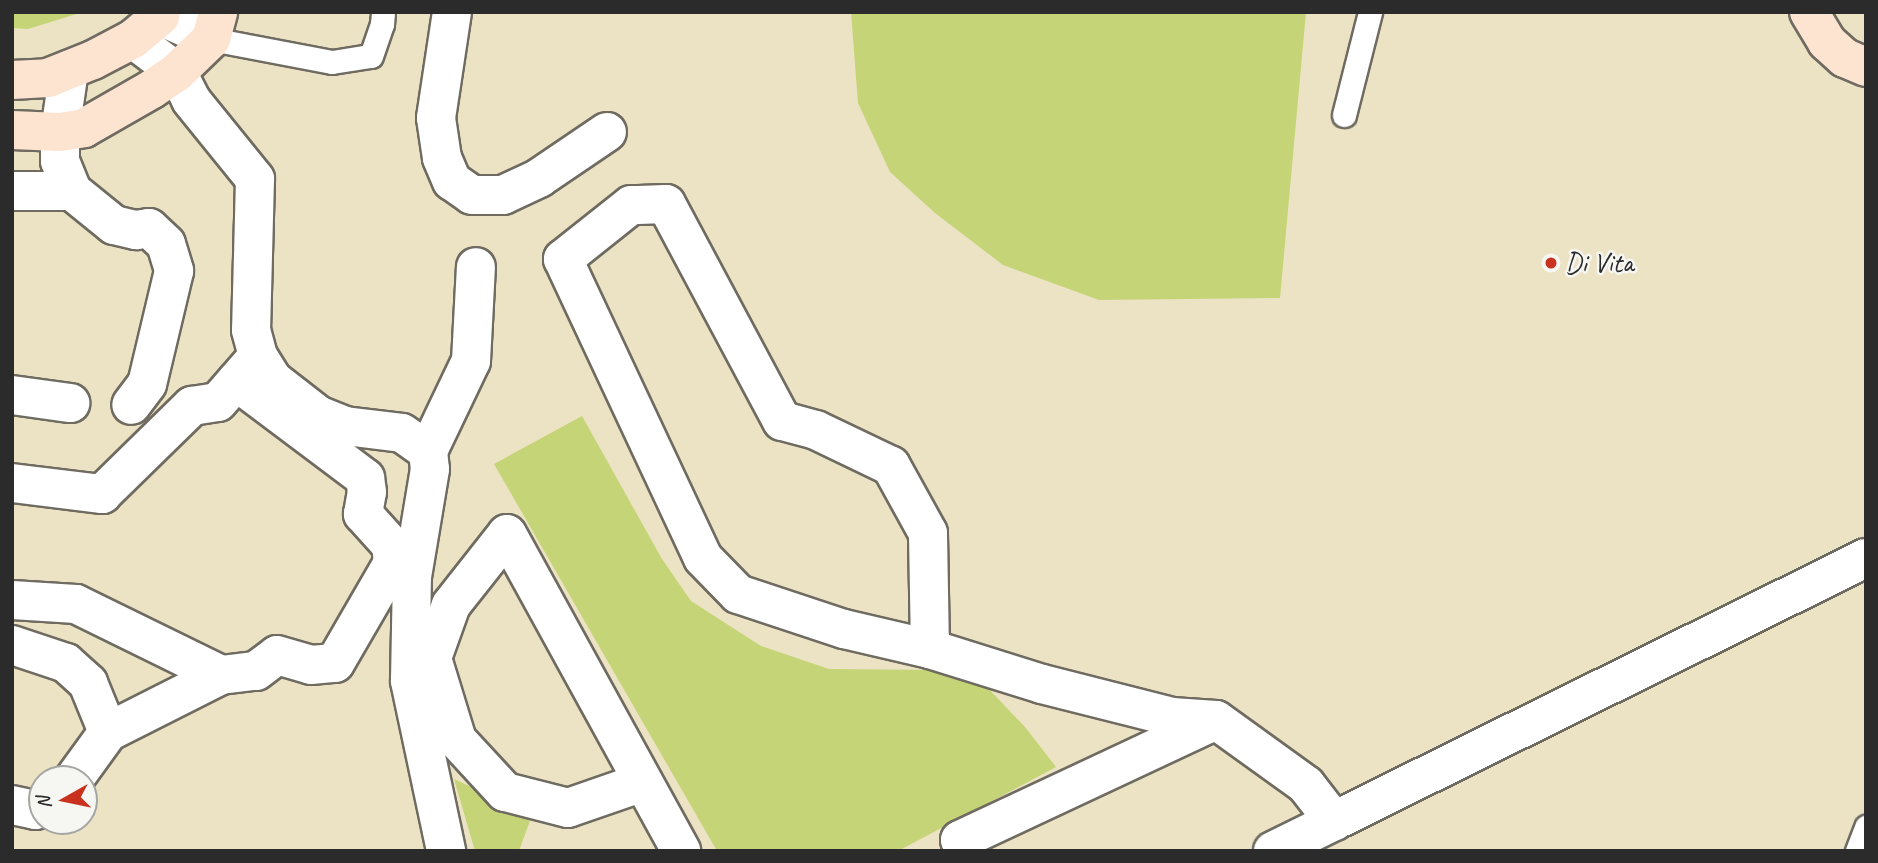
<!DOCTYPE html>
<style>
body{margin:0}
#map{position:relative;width:1878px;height:863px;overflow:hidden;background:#ece3c4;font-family:Caveat,sans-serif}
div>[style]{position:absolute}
.green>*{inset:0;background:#c5d476}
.roads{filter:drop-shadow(2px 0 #6f6b61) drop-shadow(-2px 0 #6f6b61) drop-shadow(0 2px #6f6b61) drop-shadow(0 -2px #6f6b61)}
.lane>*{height:23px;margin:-11.5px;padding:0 11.5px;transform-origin:11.5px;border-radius:11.5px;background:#fff}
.street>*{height:38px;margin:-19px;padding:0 19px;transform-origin:19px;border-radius:19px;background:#fff}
.secondary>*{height:38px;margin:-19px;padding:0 19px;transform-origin:19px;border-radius:19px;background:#fde4d1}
.dots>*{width:19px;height:19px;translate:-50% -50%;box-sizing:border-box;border:4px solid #f6f6f2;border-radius:50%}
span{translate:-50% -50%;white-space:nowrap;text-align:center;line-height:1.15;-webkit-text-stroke:5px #f6f6f2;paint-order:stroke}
.poi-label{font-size:28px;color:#2b2b2b}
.left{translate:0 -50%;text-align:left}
.frame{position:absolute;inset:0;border:14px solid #2b2b2b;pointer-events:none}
.north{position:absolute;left:28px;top:765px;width:70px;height:70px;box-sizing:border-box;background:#f6f6f2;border:2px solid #a5a5a2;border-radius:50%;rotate:261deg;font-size:19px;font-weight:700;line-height:28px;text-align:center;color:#2b2b2b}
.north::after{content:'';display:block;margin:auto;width:24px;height:32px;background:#c8321e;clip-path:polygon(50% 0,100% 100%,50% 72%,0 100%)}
</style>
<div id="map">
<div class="green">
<i style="clip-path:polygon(12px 12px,83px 12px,28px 29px,12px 28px)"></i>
<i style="clip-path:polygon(851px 12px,1306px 12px,1280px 298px,1099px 300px,1003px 265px,935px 213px,890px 172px,858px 103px)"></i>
<i style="clip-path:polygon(582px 416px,662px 559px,691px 601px,761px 646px,829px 669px,936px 670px,985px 685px,1025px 727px,1056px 767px,898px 851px,717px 851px,494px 464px)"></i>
<i style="clip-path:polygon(454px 779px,532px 815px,519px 851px,475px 851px)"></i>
</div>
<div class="roads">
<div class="lane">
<i style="left:211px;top:39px;width:123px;rotate:10.8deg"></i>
<i style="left:332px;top:62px;width:39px;rotate:-9deg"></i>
<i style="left:371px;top:56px;width:34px;rotate:-71deg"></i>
<i style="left:382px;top:24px;width:12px;rotate:-85deg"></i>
<i style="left:1344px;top:115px;width:106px;rotate:-75.8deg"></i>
<i style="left:1857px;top:851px;width:26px;rotate:-69deg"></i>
</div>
<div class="street">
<i style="left:452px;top:12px;width:107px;rotate:98.6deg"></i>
<i style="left:436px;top:118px;width:40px;rotate:81.5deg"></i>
<i style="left:442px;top:158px;width:25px;rotate:67deg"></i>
<i style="left:452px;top:181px;width:24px;rotate:35deg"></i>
<i style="left:472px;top:195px;width:31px"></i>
<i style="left:503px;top:195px;width:40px;rotate:-25deg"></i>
<i style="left:539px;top:178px;width:82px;rotate:-34.1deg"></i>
<i style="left:160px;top:16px;width:56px;rotate:24.3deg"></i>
<i style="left:133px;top:39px;width:55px;rotate:36.9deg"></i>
<i style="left:177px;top:72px;width:31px;rotate:63deg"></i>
<i style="left:191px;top:100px;width:102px;rotate:51deg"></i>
<i style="left:255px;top:179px;width:151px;rotate:91.5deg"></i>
<i style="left:251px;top:330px;width:27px;rotate:75deg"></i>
<i style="left:258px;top:356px;width:28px;rotate:58deg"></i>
<i style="left:273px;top:380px;width:57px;rotate:37.9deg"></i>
<i style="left:318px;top:415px;width:29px;rotate:22deg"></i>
<i style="left:345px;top:426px;width:57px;rotate:7deg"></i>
<i style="left:402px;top:433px;width:32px;rotate:35deg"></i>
<i style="left:428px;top:451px;width:18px;rotate:84deg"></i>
<i style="left:430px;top:469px;width:109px;rotate:99.5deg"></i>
<i style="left:412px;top:576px;width:105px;rotate:91.1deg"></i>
<i style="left:410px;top:681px;width:174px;rotate:78deg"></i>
<i style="left:69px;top:70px;width:63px;rotate:98.3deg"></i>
<i style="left:60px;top:132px;width:29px;rotate:90deg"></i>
<i style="left:60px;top:161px;width:32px;rotate:68deg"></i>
<i style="left:72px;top:191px;width:54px;rotate:39deg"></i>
<i style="left:114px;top:225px;width:23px;rotate:13deg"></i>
<i style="left:136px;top:230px;width:13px;rotate:-9deg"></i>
<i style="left:149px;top:228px;width:23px;rotate:43deg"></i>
<i style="left:166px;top:244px;width:28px;rotate:73deg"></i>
<i style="left:174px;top:271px;width:116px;rotate:103.4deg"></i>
<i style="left:147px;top:384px;width:26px;rotate:127deg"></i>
<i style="left:12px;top:191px;width:60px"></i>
<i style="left:12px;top:395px;width:59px;rotate:7.9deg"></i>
<i style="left:428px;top:451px;width:100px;rotate:-64.5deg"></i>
<i style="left:471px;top:361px;width:94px;rotate:-87deg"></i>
<i style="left:12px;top:483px;width:91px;rotate:7deg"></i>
<i style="left:102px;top:494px;width:126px;rotate:-44.4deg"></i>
<i style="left:192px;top:406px;width:26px;rotate:-9deg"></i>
<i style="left:218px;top:402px;width:52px;rotate:-48.9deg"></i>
<i style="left:12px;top:600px;width:64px;rotate:3.6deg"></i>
<i style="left:76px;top:604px;width:161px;rotate:26.1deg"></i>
<i style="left:221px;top:675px;width:35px;rotate:-7deg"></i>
<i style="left:256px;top:671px;width:26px;rotate:-37deg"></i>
<i style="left:277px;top:655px;width:35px;rotate:16deg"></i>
<i style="left:311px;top:665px;width:24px;rotate:-5deg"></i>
<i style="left:335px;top:663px;width:116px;rotate:-59.9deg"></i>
<i style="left:393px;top:563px;width:18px;rotate:-96deg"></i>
<i style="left:391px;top:545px;width:42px;rotate:-132.1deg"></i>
<i style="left:363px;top:514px;width:22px;rotate:-80deg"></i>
<i style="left:367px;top:492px;width:14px;rotate:-98deg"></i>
<i style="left:365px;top:478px;width:161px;rotate:-143.1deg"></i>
<i style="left:12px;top:645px;width:57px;rotate:18.4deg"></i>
<i style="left:66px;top:663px;width:30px;rotate:42deg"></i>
<i style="left:88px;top:683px;width:53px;rotate:67.8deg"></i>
<i style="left:930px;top:649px;width:116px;rotate:-91deg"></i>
<i style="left:928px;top:533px;width:77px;rotate:-118.9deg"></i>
<i style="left:891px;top:466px;width:83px;rotate:-154.4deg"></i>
<i style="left:816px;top:430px;width:35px;rotate:-165deg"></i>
<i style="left:782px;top:421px;width:246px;rotate:-118.1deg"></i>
<i style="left:666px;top:204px;width:35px;rotate:178deg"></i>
<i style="left:631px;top:205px;width:87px;rotate:141.5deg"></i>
<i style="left:563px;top:259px;width:330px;rotate:64.9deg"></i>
<i style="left:703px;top:558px;width:50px;rotate:45.8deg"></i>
<i style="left:738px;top:594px;width:112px;rotate:18.3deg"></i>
<i style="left:844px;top:629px;width:88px;rotate:13.1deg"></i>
<i style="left:930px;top:649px;width:117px;rotate:17.4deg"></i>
<i style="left:1042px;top:684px;width:134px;rotate:14.2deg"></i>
<i style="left:1172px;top:717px;width:44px;rotate:3.9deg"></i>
<i style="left:1216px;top:720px;width:111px;rotate:35.8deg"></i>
<i style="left:1306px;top:785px;width:46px;rotate:52.1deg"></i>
<i style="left:1334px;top:821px;width:593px;rotate:-26.31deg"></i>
<i style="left:74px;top:779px;width:58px;rotate:-54.1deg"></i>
<i style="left:108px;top:732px;width:127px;rotate:-26.8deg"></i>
<i style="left:643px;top:782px;width:79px;rotate:160.9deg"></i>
<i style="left:568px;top:808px;width:65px;rotate:-165.7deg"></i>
<i style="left:505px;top:792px;width:71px;rotate:-132.7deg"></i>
<i style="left:457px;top:740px;width:86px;rotate:-107deg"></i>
<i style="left:432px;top:658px;width:56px;rotate:-70.3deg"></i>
<i style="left:451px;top:605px;width:90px;rotate:-51.7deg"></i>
<i style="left:507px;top:534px;width:362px;rotate:61.2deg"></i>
<i style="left:12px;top:805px;width:24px;rotate:12deg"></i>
<i style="left:35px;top:810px;width:8px;rotate:-23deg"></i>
<i style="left:965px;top:851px;width:12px;rotate:-114deg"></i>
<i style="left:960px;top:840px;width:280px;rotate:-25.1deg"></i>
<i style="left:1273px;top:851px;width:68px;rotate:-26.2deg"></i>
</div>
<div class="secondary">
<i style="left:1809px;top:12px;width:35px;rotate:59deg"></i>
<i style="left:1827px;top:42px;width:24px;rotate:42deg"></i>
<i style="left:1845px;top:58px;width:23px;rotate:23deg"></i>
<i style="left:12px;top:80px;width:36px;rotate:-3deg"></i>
<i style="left:48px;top:78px;width:48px;rotate:-21.8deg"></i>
<i style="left:93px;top:60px;width:45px;rotate:-27.7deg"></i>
<i style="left:133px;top:39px;width:35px;rotate:-40deg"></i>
<i style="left:160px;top:16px;width:4px;rotate:-76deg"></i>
<i style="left:12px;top:130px;width:48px;rotate:2.4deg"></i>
<i style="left:60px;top:132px;width:24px;rotate:-9deg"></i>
<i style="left:84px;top:128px;width:78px;rotate:-29.8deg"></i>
<i style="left:152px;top:89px;width:30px;rotate:-34deg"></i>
<i style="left:177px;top:72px;width:47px;rotate:-44.1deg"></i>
<i style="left:211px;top:39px;width:28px;rotate:-75deg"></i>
</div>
</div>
<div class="dots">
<i style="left:1551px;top:263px;background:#c8321e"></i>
</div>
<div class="poi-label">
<span class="left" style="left:1565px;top:263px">Di Vita</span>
</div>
<div class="frame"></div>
<div class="north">N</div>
</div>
